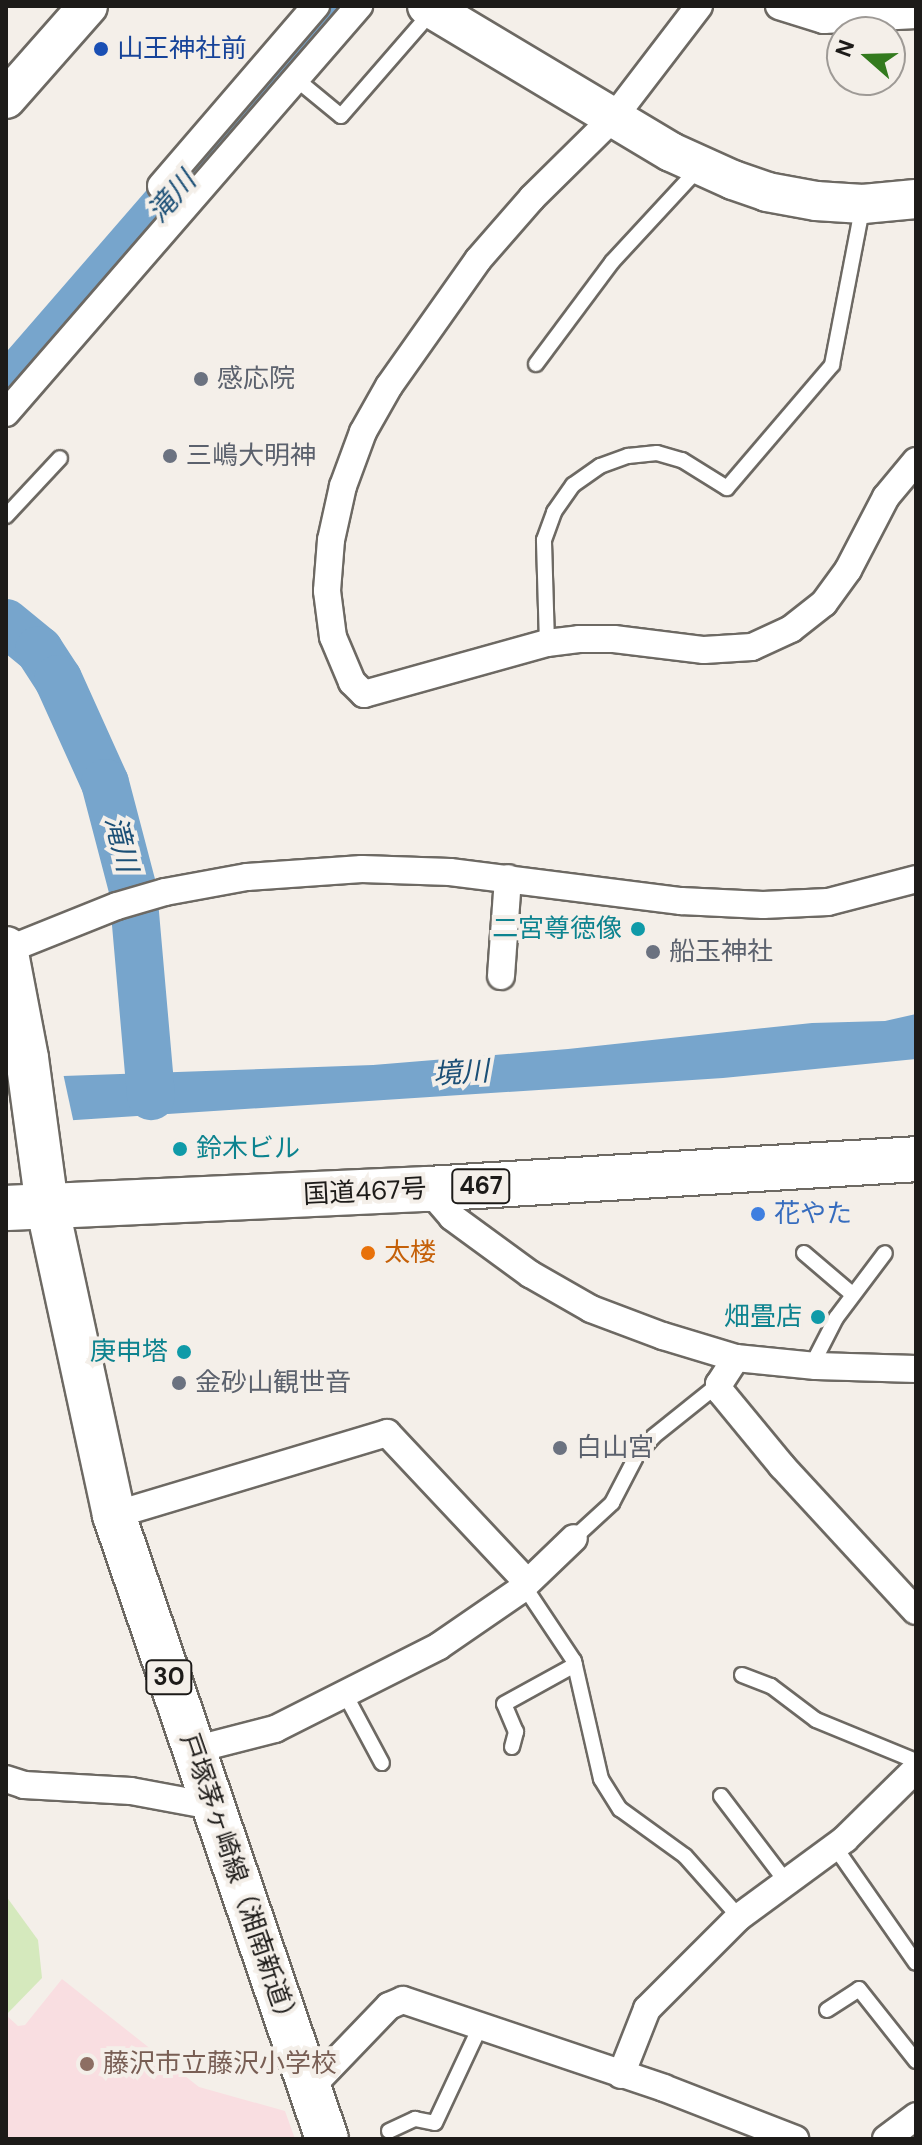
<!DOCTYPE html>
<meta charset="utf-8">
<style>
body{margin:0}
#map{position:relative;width:922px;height:2145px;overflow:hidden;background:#f4efe9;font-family:"DM Sans","Noto Sans JP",sans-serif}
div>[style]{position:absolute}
.education>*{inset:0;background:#f9dee1}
.green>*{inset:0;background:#d5e9bd}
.water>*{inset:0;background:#77a5cc}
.pier>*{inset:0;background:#f4efe9}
.river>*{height:48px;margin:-24px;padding:0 24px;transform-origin:24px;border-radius:24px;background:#77a5cc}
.roads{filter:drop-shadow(2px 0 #6d6963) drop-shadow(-2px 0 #6d6963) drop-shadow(0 2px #6d6963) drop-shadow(0 -2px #6d6963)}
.lane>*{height:14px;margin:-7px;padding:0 7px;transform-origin:7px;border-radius:7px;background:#fff}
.street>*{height:26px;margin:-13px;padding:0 13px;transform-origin:13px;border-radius:13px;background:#fff}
.secondary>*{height:38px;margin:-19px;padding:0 19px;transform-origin:19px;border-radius:19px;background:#fff}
.primary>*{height:42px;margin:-21px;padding:0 21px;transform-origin:21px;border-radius:21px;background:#fff}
.highway>*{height:44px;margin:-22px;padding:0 22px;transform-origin:22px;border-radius:22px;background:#fff}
.dots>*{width:22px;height:22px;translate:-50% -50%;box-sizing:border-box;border:4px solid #f4efe9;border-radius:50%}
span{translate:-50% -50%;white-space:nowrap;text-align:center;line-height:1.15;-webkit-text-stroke:8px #f4efe9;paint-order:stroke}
.shield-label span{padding:2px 6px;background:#f4efe9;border:2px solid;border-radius:6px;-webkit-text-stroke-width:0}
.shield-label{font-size:24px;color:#1d1b19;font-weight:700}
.transit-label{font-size:26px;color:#164399}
.left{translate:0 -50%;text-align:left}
.worship-label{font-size:26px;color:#5b616d}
.culture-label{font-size:26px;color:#0d838f}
.right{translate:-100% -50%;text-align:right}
.street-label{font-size:26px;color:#1d1b19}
.shop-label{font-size:26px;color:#366cbe}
.food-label{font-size:26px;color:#c56008}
.education-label{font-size:26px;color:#785e54}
.water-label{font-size:28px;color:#1b4f76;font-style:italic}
.frame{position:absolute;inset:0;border:8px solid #1d1b19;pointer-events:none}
.north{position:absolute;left:826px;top:16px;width:80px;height:80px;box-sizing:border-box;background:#f4efe9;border:2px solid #9e9a96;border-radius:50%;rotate:290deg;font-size:22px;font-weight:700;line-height:32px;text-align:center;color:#1d1b19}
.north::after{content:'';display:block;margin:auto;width:28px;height:36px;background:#337a1e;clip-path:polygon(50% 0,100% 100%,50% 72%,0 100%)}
</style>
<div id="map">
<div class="education">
<i style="clip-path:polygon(62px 1979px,199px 2087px,285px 2111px,295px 2139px,6px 2139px,6px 2015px,18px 2026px,25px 2025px)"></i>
</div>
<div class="green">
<i style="clip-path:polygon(6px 1896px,38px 1940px,42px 1978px,6px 2015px)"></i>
</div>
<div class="water">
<i style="clip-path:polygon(916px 1014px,916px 1059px,723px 1078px,45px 1122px,6px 1131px,6px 1078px,373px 1065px,568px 1049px,812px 1023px,885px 1021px)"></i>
</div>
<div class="pier">
<i style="clip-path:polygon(63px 1073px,74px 1124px,6px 1135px,6px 1074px)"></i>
</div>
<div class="river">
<i style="left:6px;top:389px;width:507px;rotate:-49.08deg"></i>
<i style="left:6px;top:623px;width:43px;rotate:39.3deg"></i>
<i style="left:39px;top:650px;width:35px;rotate:57deg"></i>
<i style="left:58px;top:679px;width:114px;rotate:65.7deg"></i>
<i style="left:105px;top:783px;width:111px;rotate:75.3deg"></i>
<i style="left:133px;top:890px;width:207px;rotate:85deg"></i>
</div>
<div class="roads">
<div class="lane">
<i style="left:296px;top:79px;width:58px;rotate:39.4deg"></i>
<i style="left:341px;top:116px;width:140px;rotate:-49deg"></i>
<i style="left:536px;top:364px;width:127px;rotate:-53.3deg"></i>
<i style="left:612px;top:262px;width:128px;rotate:-47.2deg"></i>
<i style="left:6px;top:516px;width:79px;rotate:-47deg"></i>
<i style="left:547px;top:643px;width:103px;rotate:-91.7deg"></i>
<i style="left:544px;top:540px;width:30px;rotate:-70deg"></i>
<i style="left:554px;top:512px;width:33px;rotate:-55deg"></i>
<i style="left:573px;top:485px;width:33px;rotate:-35deg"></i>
<i style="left:600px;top:466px;width:30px;rotate:-20deg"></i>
<i style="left:628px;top:456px;width:29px;rotate:-6deg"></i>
<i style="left:657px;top:453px;width:26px;rotate:16deg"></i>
<i style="left:682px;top:460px;width:53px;rotate:31.9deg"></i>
<i style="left:727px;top:488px;width:162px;rotate:-49.5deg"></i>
<i style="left:832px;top:365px;width:164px;rotate:-79.1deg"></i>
<i style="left:804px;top:1253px;width:63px;rotate:40.5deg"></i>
<i style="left:812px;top:1365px;width:53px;rotate:-62.9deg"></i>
<i style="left:836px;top:1318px;width:81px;rotate:-53deg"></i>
<i style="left:574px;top:1538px;width:52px;rotate:-42.6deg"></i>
<i style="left:612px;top:1503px;width:54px;rotate:-62.5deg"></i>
<i style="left:637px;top:1455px;width:25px;rotate:-48deg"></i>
<i style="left:654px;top:1436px;width:83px;rotate:-38.7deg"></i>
<i style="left:524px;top:1586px;width:90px;rotate:56.3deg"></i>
<i style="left:574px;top:1661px;width:121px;rotate:77.1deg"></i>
<i style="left:601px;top:1779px;width:36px;rotate:58deg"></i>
<i style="left:620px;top:1809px;width:80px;rotate:35.9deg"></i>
<i style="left:685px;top:1856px;width:81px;rotate:48.5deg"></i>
<i style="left:742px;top:1675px;width:31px;rotate:21deg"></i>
<i style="left:771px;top:1686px;width:56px;rotate:37.1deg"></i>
<i style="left:816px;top:1720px;width:108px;rotate:22.3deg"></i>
<i style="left:346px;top:1696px;width:76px;rotate:61.8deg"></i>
<i style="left:512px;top:1747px;width:16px;rotate:-75deg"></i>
<i style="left:516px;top:1732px;width:30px;rotate:-113deg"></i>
<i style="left:504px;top:1704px;width:81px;rotate:-28.8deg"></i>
<i style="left:721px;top:1796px;width:109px;rotate:52.8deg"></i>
<i style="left:835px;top:1847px;width:141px;rotate:55.1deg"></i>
<i style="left:827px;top:2010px;width:38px;rotate:-33deg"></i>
<i style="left:859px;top:1989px;width:92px;rotate:51.6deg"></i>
<i style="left:389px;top:2131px;width:29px;rotate:-25deg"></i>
<i style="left:415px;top:2119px;width:20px;rotate:11deg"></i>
<i style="left:435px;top:2123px;width:106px;rotate:-64.9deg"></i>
</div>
<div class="street">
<i style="left:699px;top:6px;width:140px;rotate:127.4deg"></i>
<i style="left:614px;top:117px;width:115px;rotate:135.4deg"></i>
<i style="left:532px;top:198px;width:82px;rotate:131.1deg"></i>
<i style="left:478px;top:260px;width:154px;rotate:125.2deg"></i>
<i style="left:389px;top:386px;width:53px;rotate:119.5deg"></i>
<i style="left:363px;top:432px;width:58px;rotate:110.3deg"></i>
<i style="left:343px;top:486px;width:55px;rotate:102.5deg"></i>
<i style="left:331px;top:540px;width:51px;rotate:94.5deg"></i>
<i style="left:327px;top:591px;width:46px;rotate:82.6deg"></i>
<i style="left:333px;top:637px;width:49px;rotate:67.1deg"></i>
<i style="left:352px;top:682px;width:17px;rotate:45deg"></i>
<i style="left:364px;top:694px;width:190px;rotate:-15.6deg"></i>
<i style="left:547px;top:643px;width:32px;rotate:-7deg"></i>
<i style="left:579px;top:639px;width:35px"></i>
<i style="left:614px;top:639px;width:91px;rotate:7deg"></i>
<i style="left:704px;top:650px;width:48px;rotate:-3.6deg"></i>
<i style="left:752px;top:647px;width:43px;rotate:-24.8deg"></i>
<i style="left:791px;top:629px;width:42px;rotate:-38.2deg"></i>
<i style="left:824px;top:603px;width:41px;rotate:-54deg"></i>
<i style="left:848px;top:570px;width:82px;rotate:-62.5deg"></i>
<i style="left:886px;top:497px;width:47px;rotate:-50.2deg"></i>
<i style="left:779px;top:6px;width:47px;rotate:17.3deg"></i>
<i style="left:824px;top:20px;width:92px;rotate:-3.1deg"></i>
<i style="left:161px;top:186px;width:238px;rotate:-49.3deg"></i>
<i style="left:6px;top:413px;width:539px;rotate:-49.06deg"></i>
<i style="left:7px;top:950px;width:118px;rotate:-21.8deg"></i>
<i style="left:117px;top:906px;width:50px;rotate:-16.3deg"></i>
<i style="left:165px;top:892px;width:83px;rotate:-10.4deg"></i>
<i style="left:247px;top:877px;width:115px;rotate:-4deg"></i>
<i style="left:362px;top:869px;width:88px;rotate:2deg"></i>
<i style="left:450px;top:872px;width:233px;rotate:7.2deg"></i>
<i style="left:681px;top:901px;width:82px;rotate:2.8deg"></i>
<i style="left:763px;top:905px;width:65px;rotate:-2.6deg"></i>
<i style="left:828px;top:902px;width:91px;rotate:-14.6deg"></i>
<i style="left:501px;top:976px;width:98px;rotate:-85.9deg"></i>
<i style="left:428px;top:1189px;width:37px;rotate:49deg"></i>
<i style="left:452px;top:1217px;width:97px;rotate:36.2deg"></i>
<i style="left:530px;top:1274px;width:70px;rotate:29.8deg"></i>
<i style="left:591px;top:1309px;width:77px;rotate:20.6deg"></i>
<i style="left:663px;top:1336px;width:76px;rotate:16.8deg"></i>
<i style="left:736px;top:1358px;width:80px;rotate:5.7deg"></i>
<i style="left:816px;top:1366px;width:100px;rotate:1.7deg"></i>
<i style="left:736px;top:1358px;width:31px;rotate:123deg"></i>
<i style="left:719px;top:1384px;width:8px;rotate:76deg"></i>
<i style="left:721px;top:1392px;width:96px;rotate:50.5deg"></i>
<i style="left:782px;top:1466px;width:197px;rotate:47.3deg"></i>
<i style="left:114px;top:1515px;width:285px;rotate:-16.7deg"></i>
<i style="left:387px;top:1433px;width:204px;rotate:46.8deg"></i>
<i style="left:193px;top:1750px;width:85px;rotate:-14.4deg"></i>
<i style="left:275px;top:1729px;width:184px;rotate:-26.8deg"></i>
<i style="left:439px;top:1646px;width:97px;rotate:-34.5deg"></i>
<i style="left:519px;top:1591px;width:76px;rotate:-43.9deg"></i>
<i style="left:6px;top:1779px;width:19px;rotate:18deg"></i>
<i style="left:24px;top:1785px;width:107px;rotate:3.2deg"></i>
<i style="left:131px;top:1791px;width:82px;rotate:10.5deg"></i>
<i style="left:621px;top:2075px;width:71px;rotate:-68.5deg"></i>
<i style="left:647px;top:2009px;width:130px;rotate:-45deg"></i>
<i style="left:739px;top:1917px;width:132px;rotate:-36.3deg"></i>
<i style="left:845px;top:1839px;width:100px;rotate:-44.6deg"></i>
<i style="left:311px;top:2087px;width:112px;rotate:-46.1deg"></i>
<i style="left:389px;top:2006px;width:15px;rotate:-23deg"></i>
<i style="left:403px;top:2000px;width:275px;rotate:18.6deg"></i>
<i style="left:664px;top:2088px;width:141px;rotate:21.3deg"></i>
<i style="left:886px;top:2139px;width:38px;rotate:-37deg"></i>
</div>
<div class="secondary">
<i style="left:427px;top:6px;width:284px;rotate:30.9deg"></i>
<i style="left:671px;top:152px;width:68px;rotate:24.3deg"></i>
<i style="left:733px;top:180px;width:36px;rotate:19deg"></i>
<i style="left:767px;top:192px;width:50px;rotate:10.4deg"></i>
<i style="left:816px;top:201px;width:47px;rotate:3.7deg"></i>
<i style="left:863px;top:204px;width:53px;rotate:-5.4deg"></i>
<i style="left:6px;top:99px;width:124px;rotate:-48.6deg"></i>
</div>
<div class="primary">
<i style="left:6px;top:948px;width:112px;rotate:79.2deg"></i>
<i style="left:27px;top:1058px;width:148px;rotate:82.3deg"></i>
<i style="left:47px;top:1205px;width:317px;rotate:77.8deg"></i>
<i style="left:114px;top:1515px;width:659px;rotate:71.15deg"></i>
</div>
<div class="highway">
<i style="left:6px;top:1208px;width:422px;rotate:-2.6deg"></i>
<i style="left:428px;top:1189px;width:489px;rotate:-3.5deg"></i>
</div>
</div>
<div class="dots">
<i style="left:101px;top:49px;background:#1a4fb4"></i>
<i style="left:201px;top:379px;background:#6b7280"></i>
<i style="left:170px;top:456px;background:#6b7280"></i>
<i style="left:638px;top:929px;background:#0f9aa8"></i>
<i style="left:653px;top:952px;background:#6b7280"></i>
<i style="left:180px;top:1149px;background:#0f9aa8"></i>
<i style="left:758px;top:1214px;background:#3f7fe0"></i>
<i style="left:368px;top:1253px;background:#e8710a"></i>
<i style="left:818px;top:1317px;background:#0f9aa8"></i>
<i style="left:184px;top:1352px;background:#0f9aa8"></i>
<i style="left:179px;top:1383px;background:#6b7280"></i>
<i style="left:560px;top:1448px;background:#6b7280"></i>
<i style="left:87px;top:2064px;background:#8d6e63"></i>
</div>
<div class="shield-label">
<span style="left:481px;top:1186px">467</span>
<span style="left:169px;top:1677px">30</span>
</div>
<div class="transit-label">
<span class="left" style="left:117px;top:49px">山王神社前</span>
</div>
<div class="worship-label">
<span class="left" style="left:217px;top:379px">感応院</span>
<span class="left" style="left:186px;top:456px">三嶋大明神</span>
<span class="left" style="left:669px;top:952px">船玉神社</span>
<span class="left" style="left:195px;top:1383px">金砂山観世音</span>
<span class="left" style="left:576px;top:1448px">白山宮</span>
</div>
<div class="culture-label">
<span class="right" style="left:622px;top:929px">二宮尊徳像</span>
<span class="left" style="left:196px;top:1149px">鈴木ビル</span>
<span class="right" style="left:802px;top:1317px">畑畳店</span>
<span class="right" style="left:168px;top:1352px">庚申塔</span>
</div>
<div class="street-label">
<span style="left:365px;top:1192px;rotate:-3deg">国道467号</span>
<span style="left:239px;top:1882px;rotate:71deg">戸塚茅ヶ崎線（湘南新道）</span>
</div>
<div class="shop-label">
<span class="left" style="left:774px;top:1214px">花やた</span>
</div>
<div class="food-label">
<span class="left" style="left:384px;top:1253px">太楼</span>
</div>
<div class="education-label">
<span class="left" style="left:103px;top:2064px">藤沢市立藤沢小学校</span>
</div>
<div class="water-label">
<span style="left:172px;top:197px;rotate:-49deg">滝川</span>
<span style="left:121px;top:844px;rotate:76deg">滝川</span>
<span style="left:461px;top:1073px;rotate:-4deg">境川</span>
</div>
<div class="frame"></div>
<div class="north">N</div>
</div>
